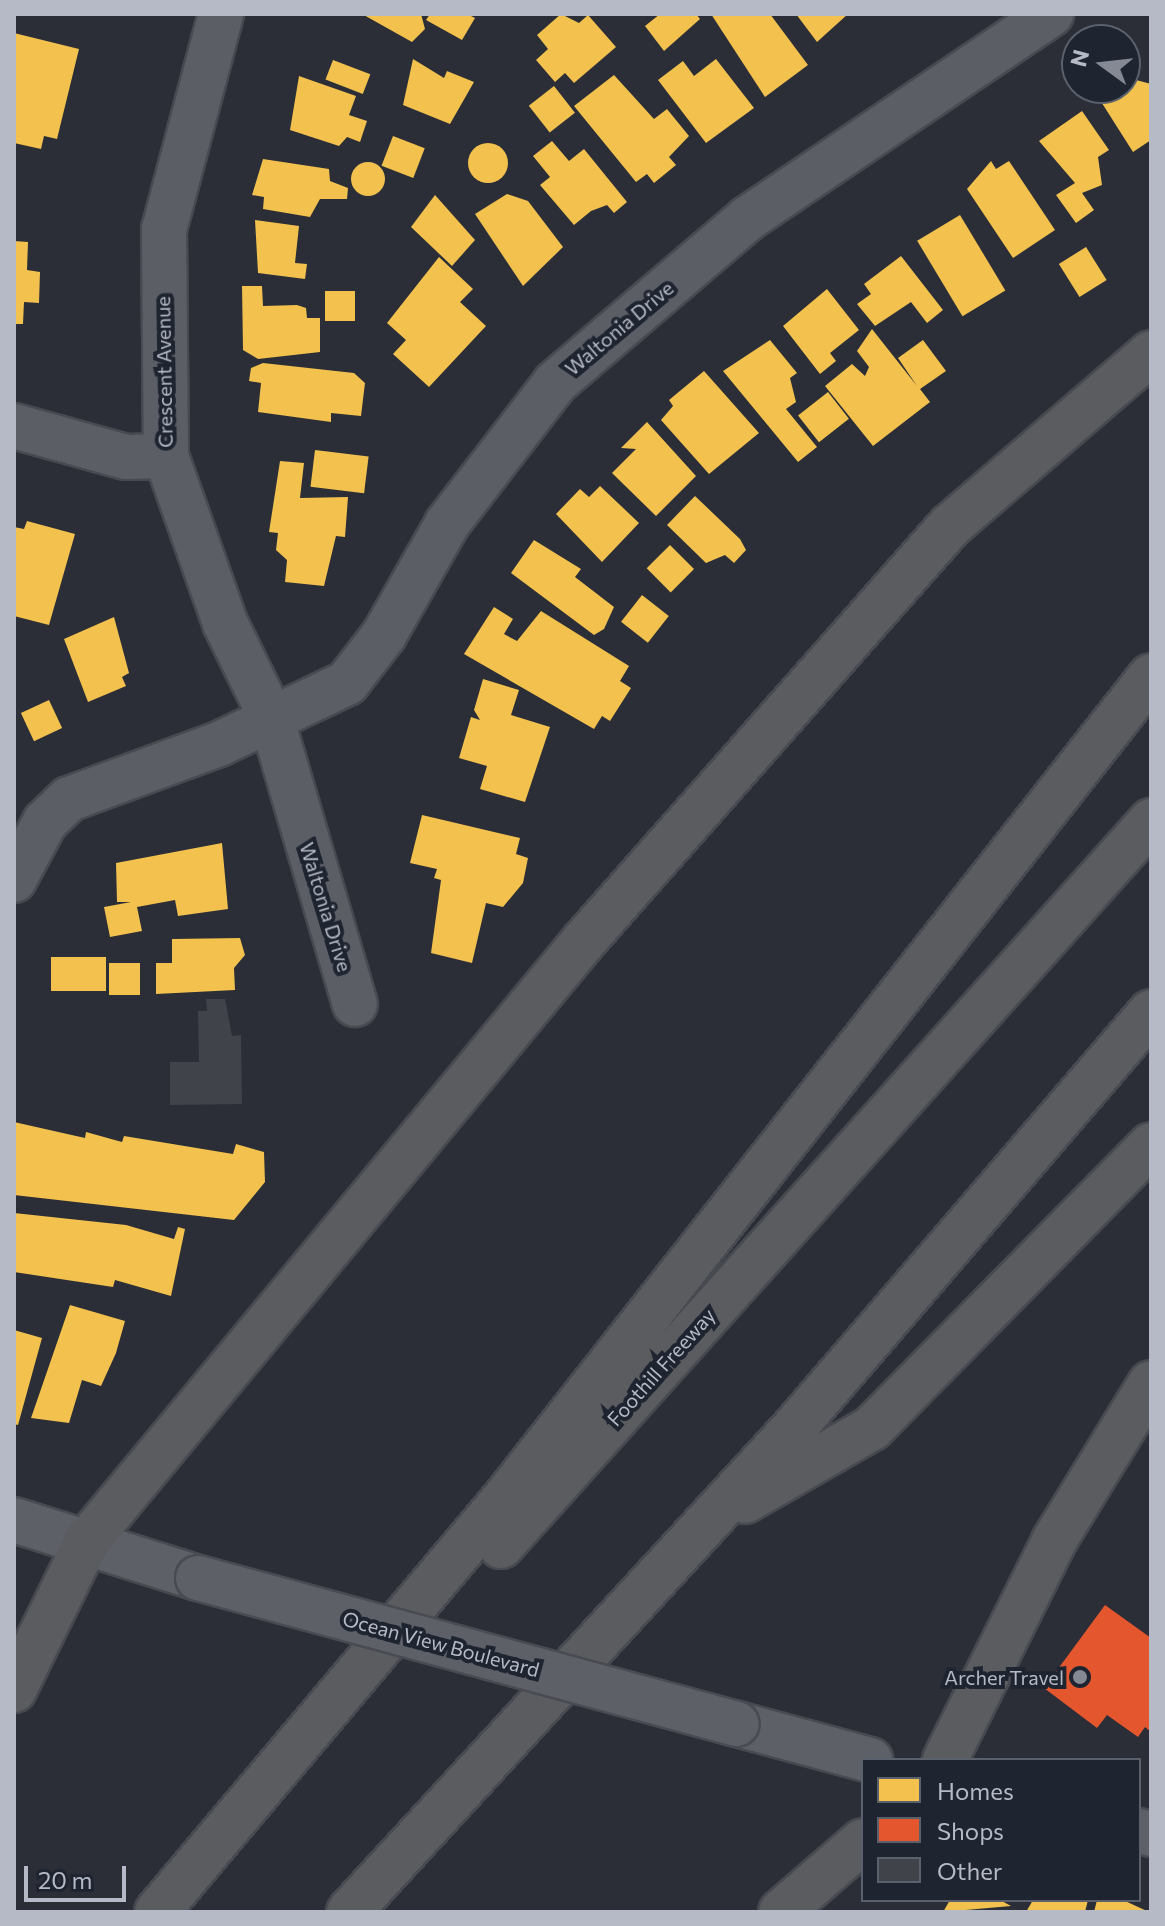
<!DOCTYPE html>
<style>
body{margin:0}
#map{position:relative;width:1165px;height:1926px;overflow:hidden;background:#2b2e36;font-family:Commissioner,sans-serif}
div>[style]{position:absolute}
.homes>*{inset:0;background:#f2c14e;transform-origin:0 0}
.round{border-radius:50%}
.shops>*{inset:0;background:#e4572e}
.building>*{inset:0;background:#40434a}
.roads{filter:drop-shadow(2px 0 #474a50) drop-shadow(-2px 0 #474a50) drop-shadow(0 2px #474a50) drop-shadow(0 -2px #474a50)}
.minor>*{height:44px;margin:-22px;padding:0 22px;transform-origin:22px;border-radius:22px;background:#5b5e65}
.major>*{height:44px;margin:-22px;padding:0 22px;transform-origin:22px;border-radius:22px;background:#5d6066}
.highway>*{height:44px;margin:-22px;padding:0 22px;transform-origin:22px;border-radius:22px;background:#5a5c5f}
.bridges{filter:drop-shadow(2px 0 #494b53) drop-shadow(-2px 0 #494b53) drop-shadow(0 2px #494b53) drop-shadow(0 -2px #494b53)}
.major-bridge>*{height:44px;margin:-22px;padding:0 22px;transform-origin:22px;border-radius:22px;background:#5d6066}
.dots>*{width:22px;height:22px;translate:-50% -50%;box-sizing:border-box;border:4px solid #1f2431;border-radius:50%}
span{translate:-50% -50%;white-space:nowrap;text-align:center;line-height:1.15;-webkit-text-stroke:8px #1f2431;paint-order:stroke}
.street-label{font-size:20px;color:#b6bac7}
.poi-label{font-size:20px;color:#b6bac7}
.right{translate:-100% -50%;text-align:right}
.frame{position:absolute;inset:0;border:16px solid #b6bac7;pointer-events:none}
.legend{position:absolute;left:861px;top:1758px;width:280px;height:144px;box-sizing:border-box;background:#1f2431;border:2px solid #5b606d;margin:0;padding:10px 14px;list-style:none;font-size:24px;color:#b6bac7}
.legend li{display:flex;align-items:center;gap:16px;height:40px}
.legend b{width:40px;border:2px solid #5b606d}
.north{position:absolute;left:1061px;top:24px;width:80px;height:80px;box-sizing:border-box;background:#1f2431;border:2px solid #5b606d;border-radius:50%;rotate:285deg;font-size:22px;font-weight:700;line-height:32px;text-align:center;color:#b6bac7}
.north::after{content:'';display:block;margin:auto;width:28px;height:36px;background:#858994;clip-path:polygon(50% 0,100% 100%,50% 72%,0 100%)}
.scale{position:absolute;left:24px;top:1866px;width:102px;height:36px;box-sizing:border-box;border:4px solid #b6bac7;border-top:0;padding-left:10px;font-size:24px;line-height:28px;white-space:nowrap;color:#b6bac7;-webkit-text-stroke:6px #1f2431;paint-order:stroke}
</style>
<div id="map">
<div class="homes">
<i style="clip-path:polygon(362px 14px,421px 14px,425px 29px,412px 42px)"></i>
<i style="clip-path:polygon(430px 14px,467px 14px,475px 18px,462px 40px,426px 20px)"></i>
<i style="clip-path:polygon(561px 14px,579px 23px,588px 15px,616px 47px,574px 83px,565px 73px,555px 82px,536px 60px,548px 49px,537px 35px)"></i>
<i style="clip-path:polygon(660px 14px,696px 14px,700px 19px,664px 51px,645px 26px)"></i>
<i style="clip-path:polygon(711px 14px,770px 14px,808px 65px,765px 97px)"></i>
<i style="clip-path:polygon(796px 14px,848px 14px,817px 42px)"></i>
<i style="clip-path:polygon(14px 33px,79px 49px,57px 139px,44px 136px,41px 149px,14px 143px)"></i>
<i style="clip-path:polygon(413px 59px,444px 78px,447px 71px,474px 82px,450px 124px,403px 105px)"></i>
<i style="clip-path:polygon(716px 59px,754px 108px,706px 143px,658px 80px,683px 61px,694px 76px)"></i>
<i style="left:333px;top:60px;width:40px;height:21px;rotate:21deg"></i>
<i style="clip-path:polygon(614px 75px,654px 119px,667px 109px,689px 136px,669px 157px,676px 165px,654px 183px,647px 174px,636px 182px,574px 106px)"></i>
<i style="clip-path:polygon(299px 76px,356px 96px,349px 115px,367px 121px,360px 142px,347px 137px,339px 146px,290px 130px)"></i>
<i style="clip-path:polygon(1125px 77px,1151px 84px,1151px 140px,1133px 152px,1100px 100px,1112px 94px,1108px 88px,1125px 88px)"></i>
<i style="left:554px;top:86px;width:34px;height:32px;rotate:52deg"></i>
<i style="clip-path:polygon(1082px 111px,1109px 150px,1098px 157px,1102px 185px,1082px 193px,1094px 210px,1076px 223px,1056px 195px,1075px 183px,1039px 141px)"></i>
<i style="left:393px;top:136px;width:34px;height:32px;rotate:21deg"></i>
<i style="clip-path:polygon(552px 141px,569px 161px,584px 149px,627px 202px,614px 213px,607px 205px,591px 211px,574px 225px,540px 185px,550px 177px,533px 156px)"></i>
<i class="round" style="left:468px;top:143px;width:40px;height:40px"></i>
<i style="clip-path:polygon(263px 159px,329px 169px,330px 181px,348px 188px,347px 199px,320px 199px,310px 217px,263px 209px,264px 197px,252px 195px)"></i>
<i style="clip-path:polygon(991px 161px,996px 169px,1009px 161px,1055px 230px,1013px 258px,967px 189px)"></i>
<i class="round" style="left:351px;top:162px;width:34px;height:34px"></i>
<i style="clip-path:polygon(507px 194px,528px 201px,563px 247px,523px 286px,475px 214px)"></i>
<i style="clip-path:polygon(435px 195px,475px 240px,452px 266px,411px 227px)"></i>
<i style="left:960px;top:215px;width:88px;height:50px;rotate:59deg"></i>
<i style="clip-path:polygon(255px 220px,299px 226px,295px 263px,307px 264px,305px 279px,258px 273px)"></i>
<i style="clip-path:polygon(14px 241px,28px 242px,27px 270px,40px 272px,39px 303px,24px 302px,23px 324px,14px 324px)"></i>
<i style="left:1086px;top:247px;width:39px;height:32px;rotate:58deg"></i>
<i style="clip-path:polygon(901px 256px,943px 310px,927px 323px,911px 302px,875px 326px,857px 304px,871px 294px,864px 284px)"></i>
<i style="clip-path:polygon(439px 257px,473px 289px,460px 302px,486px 326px,429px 387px,393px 354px,406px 340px,387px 323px)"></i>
<i style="clip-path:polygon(242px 286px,262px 286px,263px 306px,297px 305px,306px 308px,307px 318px,320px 318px,320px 352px,258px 359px,243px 350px)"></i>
<i style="clip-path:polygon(827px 289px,859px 330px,830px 353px,836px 361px,820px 374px,783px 326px)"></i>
<i style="left:325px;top:291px;width:30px;height:30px"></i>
<i style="clip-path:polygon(872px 329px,917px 386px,898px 358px,923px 340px,946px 371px,920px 389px,930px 402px,873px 446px,825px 386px,852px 364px,865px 376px,869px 367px,857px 351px)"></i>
<i style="clip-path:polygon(770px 340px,797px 373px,790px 378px,796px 402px,786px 409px,817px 447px,798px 462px,723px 371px)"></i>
<i style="clip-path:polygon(263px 363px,354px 373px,365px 383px,361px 416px,331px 413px,331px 422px,258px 412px,261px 383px,249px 381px,251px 368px)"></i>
<i style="clip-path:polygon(704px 371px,759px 433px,709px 474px,661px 420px,673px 406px,669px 400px)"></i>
<i style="left:828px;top:392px;width:34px;height:38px;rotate:52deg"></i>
<i style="clip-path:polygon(647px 422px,696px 476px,656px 516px,612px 473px,636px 449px,621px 448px)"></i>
<i style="left:315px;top:450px;width:54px;height:37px;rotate:7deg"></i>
<i style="clip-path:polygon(280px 461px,304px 463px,300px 498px,348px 497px,345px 537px,336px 536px,324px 586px,285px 582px,287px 560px,276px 550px,278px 533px,269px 532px)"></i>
<i style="clip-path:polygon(600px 486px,639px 523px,602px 562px,556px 514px,580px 489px,589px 497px)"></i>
<i style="clip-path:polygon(695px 496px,740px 539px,746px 550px,734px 563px,725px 555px,706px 563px,667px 525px)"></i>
<i style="clip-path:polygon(27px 521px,75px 534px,49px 625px,14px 616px,14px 527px,24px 529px)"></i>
<i style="clip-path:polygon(534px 540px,581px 569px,575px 577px,614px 607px,604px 629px,594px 635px,511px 573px)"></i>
<i style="left:670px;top:545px;width:34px;height:33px;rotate:45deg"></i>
<i style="left:642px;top:595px;width:34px;height:34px;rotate:38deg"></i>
<i style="clip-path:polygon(494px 607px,513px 619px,504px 634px,517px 641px,541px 611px,629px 666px,620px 681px,631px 688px,610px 721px,602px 716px,594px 729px,464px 654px)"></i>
<i style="clip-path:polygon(114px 617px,129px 673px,122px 677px,126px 686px,88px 702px,64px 639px)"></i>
<i style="clip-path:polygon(483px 679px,519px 690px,511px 715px,550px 727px,525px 802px,480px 789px,487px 766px,459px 758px,471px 717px,480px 720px,474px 710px)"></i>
<i style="left:49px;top:700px;width:31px;height:31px;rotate:65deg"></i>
<i style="clip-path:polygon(422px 815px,520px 838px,516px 854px,528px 858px,523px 883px,503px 907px,486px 903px,472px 963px,431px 953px,441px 880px,434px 878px,437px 869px,410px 863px)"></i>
<i style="clip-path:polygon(222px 843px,228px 909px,178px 916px,175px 900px,137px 907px,142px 931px,110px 937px,104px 907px,131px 902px,117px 902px,116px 863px)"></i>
<i style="clip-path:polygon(240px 938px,245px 955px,234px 968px,235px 990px,156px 994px,156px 963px,172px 963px,172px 939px)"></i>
<i style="left:51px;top:957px;width:55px;height:34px"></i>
<i style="left:140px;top:963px;width:32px;height:31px;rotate:90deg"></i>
<i style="clip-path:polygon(14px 1122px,85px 1138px,86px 1132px,122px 1142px,124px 1136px,233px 1154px,236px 1144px,264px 1152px,265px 1182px,234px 1220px,14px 1195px)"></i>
<i style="clip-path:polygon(14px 1213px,126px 1225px,174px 1239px,178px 1227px,185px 1229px,171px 1296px,115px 1280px,113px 1287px,14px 1272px)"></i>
<i style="clip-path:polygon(70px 1305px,125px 1321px,116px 1353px,101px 1386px,82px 1380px,69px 1423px,31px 1418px)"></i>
<i style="clip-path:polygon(14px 1330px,42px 1338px,18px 1425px,14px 1424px)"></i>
<i style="clip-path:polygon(950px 1900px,1000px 1900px,1011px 1906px,943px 1912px)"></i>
<i style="clip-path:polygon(1033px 1900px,1088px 1900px,1085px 1912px,1026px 1912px)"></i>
<i style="clip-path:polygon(1097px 1900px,1123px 1900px,1149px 1912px,1094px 1912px)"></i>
</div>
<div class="shops">
<i style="clip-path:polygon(1105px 1605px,1151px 1638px,1151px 1732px,1145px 1727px,1138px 1737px,1107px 1715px,1097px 1728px,1044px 1688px)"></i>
</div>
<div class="building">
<i style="clip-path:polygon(206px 999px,225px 999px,232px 1036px,241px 1035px,242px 1104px,170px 1105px,170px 1062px,199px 1062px,198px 1011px,207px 1011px)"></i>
</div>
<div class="roads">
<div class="minor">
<i style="left:221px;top:14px;width:222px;rotate:104.8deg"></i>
<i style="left:164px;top:229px;width:227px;rotate:89.5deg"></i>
<i style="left:166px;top:456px;width:177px;rotate:70.5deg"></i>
<i style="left:225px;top:623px;width:105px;rotate:63.9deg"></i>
<i style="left:271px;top:717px;width:299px;rotate:73.7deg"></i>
<i style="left:14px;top:426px;width:116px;rotate:15.5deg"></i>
<i style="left:126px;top:457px;width:40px;rotate:-1.4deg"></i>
<i style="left:14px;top:880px;width:66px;rotate:-61.9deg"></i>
<i style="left:45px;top:822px;width:33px;rotate:-44deg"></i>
<i style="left:69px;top:799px;width:160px;rotate:-20.1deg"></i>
<i style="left:219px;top:744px;width:142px;rotate:-25.5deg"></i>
<i style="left:347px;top:683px;width:61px;rotate:-52.4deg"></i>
<i style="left:384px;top:635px;width:128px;rotate:-60.4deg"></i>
<i style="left:447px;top:524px;width:178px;rotate:-52.5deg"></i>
<i style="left:555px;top:383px;width:253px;rotate:-40.5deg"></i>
<i style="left:747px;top:219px;width:367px;rotate:-34deg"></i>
</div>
<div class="major">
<i style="left:14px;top:1520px;width:193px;rotate:17.5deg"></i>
<i style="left:737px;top:1724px;width:138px;rotate:15.1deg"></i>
<i style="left:1139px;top:1831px;width:12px;rotate:14deg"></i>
</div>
<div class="highway">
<i style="left:745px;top:1501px;width:146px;rotate:-29.9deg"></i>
<i style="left:872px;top:1428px;width:397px;rotate:-45.4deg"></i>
<i style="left:501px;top:1546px;width:974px;rotate:-48.12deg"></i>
<i style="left:14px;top:1690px;width:166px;rotate:-63.9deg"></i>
<i style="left:87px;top:1541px;width:778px;rotate:-50.37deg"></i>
<i style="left:583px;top:942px;width:555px;rotate:-48.58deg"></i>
<i style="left:950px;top:526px;width:265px;rotate:-40.7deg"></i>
<i style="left:945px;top:1760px;width:245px;rotate:-63.5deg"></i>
<i style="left:1054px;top:1541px;width:185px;rotate:-58.5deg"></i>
<i style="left:157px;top:1912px;width:541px;rotate:-49.95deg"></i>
<i style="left:505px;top:1498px;width:1045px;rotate:-51.84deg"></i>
<i style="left:349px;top:1912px;width:657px;rotate:-47.4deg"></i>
<i style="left:794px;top:1428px;width:548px;rotate:-49.36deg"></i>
<i style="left:781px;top:1912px;width:108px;rotate:-40.9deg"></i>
</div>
</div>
<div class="bridges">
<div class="major-bridge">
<i style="left:198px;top:1578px;width:558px;rotate:15.16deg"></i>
</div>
</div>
<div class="dots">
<i style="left:1080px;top:1677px;background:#858994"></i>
</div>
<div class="street-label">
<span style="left:619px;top:328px;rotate:-40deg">Waltonia Drive</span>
<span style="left:164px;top:372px;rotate:-91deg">Crescent Avenue</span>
<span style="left:326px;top:907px;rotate:73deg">Waltonia Drive</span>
<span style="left:661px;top:1367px;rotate:-48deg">Foothill Freeway</span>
<span style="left:441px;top:1644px;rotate:15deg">Ocean View Boulevard</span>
</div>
<div class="poi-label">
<span class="right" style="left:1064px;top:1677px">Archer Travel</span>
</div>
<div class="frame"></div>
<ul class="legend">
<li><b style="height:22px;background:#f2c14e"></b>Homes</li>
<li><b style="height:22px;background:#e4572e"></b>Shops</li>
<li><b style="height:22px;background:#40434a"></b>Other</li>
</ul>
<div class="north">N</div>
<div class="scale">20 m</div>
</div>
